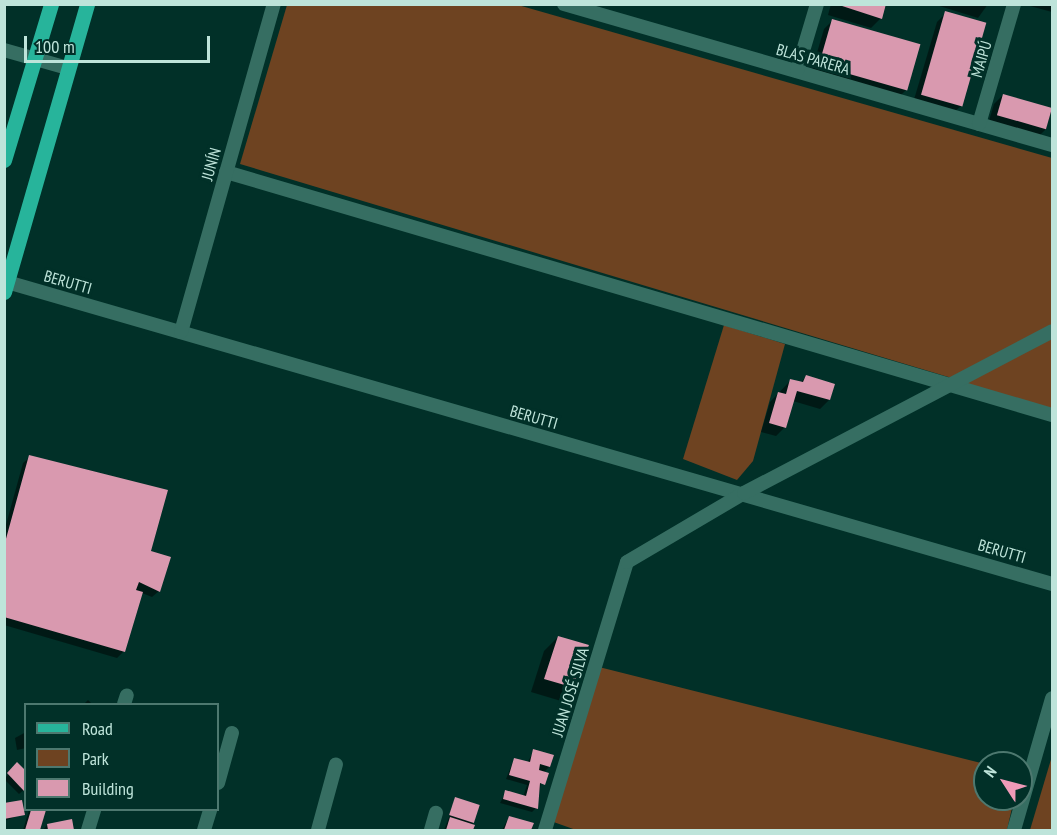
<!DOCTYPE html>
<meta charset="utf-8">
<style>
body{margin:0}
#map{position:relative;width:1057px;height:835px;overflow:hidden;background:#013028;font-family:"PT Sans Narrow",sans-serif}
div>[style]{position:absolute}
.green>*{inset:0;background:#6e4321}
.shadow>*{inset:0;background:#0007}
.building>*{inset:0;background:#d999af;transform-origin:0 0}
.minor>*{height:14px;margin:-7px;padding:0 7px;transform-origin:7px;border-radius:7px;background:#366e62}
.major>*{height:15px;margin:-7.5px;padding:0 7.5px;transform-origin:7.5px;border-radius:7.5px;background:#27b49b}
span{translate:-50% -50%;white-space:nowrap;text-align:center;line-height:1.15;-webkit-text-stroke:6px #013028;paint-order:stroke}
.street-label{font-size:16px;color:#bee4da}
.frame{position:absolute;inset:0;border:6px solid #bee4da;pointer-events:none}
.legend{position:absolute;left:24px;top:703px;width:195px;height:108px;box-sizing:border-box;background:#013028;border:2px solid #4d786f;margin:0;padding:8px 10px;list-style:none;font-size:18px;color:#bee4da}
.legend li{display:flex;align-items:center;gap:12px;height:30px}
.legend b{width:30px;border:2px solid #4d786f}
.north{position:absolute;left:973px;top:751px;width:60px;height:60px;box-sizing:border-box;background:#013028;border:2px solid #4d786f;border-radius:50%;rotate:306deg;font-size:16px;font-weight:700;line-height:24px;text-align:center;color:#bee4da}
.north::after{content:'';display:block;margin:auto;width:21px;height:27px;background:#ef9ab8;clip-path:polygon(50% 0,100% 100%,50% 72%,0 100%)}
.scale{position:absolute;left:24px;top:36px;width:186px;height:27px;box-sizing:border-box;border:3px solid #bee4da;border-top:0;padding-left:8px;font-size:18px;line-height:21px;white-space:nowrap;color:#bee4da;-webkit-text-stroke:4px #013028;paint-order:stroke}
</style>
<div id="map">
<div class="green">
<i style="clip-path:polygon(287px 5px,518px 5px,1052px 158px,1052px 325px,955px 379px,240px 164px)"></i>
<i style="clip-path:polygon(724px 325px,785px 344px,753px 461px,737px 480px,683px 459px)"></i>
<i style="clip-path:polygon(1052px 331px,1052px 414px,954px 386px)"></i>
<i style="clip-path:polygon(595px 666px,985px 764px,985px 799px,1014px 799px,1007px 830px,576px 830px,548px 820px)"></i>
<i style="clip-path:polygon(1052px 756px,1052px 830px,1030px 830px)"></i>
</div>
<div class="shadow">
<i style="clip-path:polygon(831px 4px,885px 4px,880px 19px,871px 28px,828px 15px)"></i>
<i style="clip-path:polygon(933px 4px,988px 4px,978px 18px)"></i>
<i style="clip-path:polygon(1031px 4px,1052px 4px,1052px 12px,1030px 6px)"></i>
<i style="clip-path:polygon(946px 13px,961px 106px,952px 114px,913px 103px,937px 22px)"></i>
<i style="clip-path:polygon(833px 20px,907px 89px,898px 98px,811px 73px,824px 29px)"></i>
<i style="clip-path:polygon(1003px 95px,1052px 109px,1046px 129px,1037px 138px,988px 124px,994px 104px)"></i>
<i style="clip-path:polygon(806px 377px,829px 400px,820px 409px,793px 401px,785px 427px,776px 436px,761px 432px,770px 402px,791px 380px,800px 383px)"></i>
<i style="clip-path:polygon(30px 457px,159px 591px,152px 597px,142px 593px,124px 651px,117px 658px,4px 625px,4px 532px,23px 463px)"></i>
<i style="clip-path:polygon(558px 637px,574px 687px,561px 701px,531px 692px,544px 651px)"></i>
<i style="clip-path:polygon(88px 700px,92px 704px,84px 704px)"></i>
<i style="clip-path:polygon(26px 732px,26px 748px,17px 750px,15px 738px)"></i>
<i style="clip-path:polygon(534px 751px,549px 767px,543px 773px,536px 808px,532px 812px,500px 803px,506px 792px,523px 797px,527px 785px,506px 779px,514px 759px,527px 763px)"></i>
<i style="clip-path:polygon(17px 765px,26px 773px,26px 788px,19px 794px,4px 779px)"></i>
<i style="clip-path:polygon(456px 799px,478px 806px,471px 830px,444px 830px)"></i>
<i style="clip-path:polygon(4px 805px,23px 814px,4px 821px)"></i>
<i style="clip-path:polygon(29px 810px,44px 810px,38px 830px,23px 830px)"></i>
<i style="clip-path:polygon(509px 817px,532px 824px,530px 830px,502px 830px)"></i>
<i style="clip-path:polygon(70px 821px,72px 830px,43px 830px,47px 825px)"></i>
</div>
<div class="building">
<i style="clip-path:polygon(836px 4px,886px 4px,882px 19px)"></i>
<i style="left:945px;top:11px;width:43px;height:87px;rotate:16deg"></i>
<i style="left:832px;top:19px;width:92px;height:48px;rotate:16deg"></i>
<i style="left:1003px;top:94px;width:51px;height:22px;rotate:16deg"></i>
<i style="clip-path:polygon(806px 375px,835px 384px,830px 400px,797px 391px,786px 428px,769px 423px,778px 392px,786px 394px,790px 379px,803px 382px)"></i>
<i style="clip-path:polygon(29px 455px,168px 490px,151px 551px,171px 557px,160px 592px,139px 582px,136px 590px,143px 592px,125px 652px,4px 617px,4px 546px)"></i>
<i style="clip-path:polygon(558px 636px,589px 645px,576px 676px,579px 677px,575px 688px,544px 679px)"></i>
<i style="clip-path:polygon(533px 749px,554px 755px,550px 767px,540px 764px,539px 770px,549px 773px,545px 785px,540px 783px,538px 809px,503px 799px,505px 790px,526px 796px,530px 781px,509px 775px,514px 758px,530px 762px)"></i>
<i style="clip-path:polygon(17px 762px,26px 771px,24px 791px,7px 773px)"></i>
<i style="left:455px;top:797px;width:26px;height:19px;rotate:18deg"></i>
<i style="clip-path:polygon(22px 800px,25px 815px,4px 819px,4px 803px)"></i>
<i style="clip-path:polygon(31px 810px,46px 810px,40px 830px,25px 830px)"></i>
<i style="clip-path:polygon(509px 816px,534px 823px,531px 830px,504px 830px)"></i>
<i style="clip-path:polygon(450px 817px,475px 825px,473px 830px,446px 830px)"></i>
<i style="clip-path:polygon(72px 819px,74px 830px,48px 830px,47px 824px)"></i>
</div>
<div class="minor">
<i style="left:564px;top:4px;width:508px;rotate:16.12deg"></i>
<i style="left:4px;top:50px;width:66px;rotate:15.9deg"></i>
<i style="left:797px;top:71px;width:70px;rotate:-73.4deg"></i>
<i style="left:979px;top:124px;width:125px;rotate:-73.7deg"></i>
<i style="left:226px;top:172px;width:861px;rotate:16.39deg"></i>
<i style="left:7px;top:282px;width:1088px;rotate:16.12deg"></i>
<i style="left:181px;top:332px;width:341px;rotate:-74.2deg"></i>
<i style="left:124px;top:704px;width:9px;rotate:-72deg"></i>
<i style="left:218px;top:783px;width:52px;rotate:-74.4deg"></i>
<i style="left:88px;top:830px;width:21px;rotate:-73deg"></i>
<i style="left:204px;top:830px;width:21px;rotate:-73deg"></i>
<i style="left:318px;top:830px;width:68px;rotate:-74.7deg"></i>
<i style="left:431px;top:830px;width:18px;rotate:-74deg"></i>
<i style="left:545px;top:830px;width:280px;rotate:-73deg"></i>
<i style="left:627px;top:562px;width:136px;rotate:-30.5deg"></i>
<i style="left:744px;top:493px;width:348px;rotate:-27.7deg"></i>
<i style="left:1014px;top:830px;width:137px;rotate:-73.9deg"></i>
</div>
<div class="major">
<i style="left:4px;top:160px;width:163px;rotate:-73.2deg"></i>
<i style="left:4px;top:292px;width:300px;rotate:-73.9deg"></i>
</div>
<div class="street-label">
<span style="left:813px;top:59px;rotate:16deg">BLAS PARERA</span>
<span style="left:981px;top:59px;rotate:-74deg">MAIPÚ</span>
<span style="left:211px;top:164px;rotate:-74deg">JUNÍN</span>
<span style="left:68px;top:282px;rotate:16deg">BERUTTI</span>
<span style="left:534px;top:417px;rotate:16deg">BERUTTI</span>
<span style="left:1002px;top:551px;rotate:16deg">BERUTTI</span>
<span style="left:570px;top:692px;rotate:-73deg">JUAN JOSÉ SILVA</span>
</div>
<div class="frame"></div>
<ul class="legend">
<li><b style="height:8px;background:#27b49b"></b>Road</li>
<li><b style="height:16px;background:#6e4321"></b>Park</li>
<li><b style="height:16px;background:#d999af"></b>Building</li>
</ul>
<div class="north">N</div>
<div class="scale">100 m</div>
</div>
